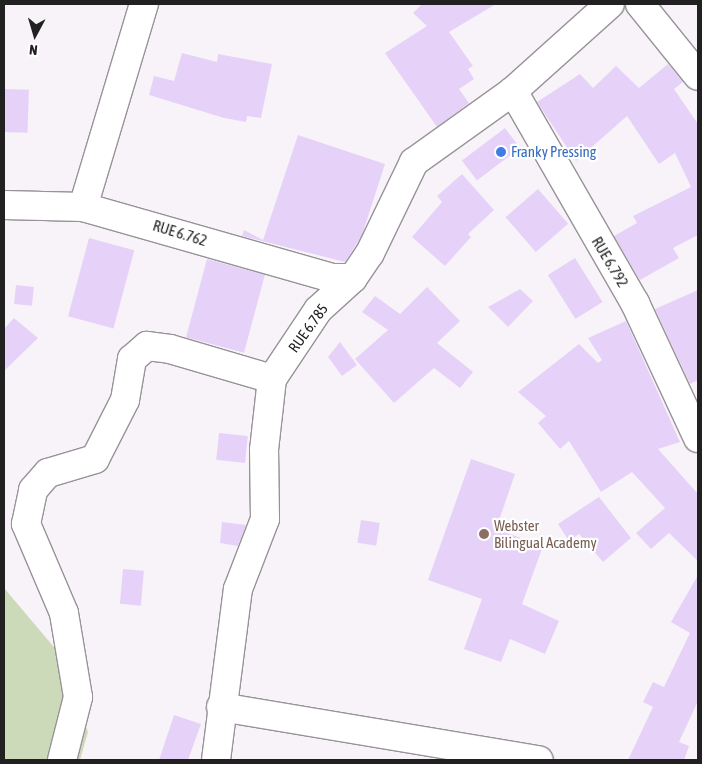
<!DOCTYPE html>
<style>
body{margin:0}
#map{position:relative;width:702px;height:764px;overflow:hidden;background:#f8f3f8;font-family:"Asap Condensed",sans-serif}
div>[style]{position:absolute}
.green>*{inset:0;background:#ccdaba}
.building>*{inset:0;background:#e6d2f9;transform-origin:0 0}
.roads{filter:drop-shadow(1px 0 #979398) drop-shadow(-1px 0 #979398) drop-shadow(0 1px #979398) drop-shadow(0 -1px #979398)}
.street>*{height:28px;margin:-14px;padding:0 14px;transform-origin:14px;border-radius:14px;background:#fff}
.dots>*{width:14px;height:14px;translate:-50% -50%;box-sizing:border-box;border:2px solid #fff;border-radius:50%}
span{translate:-50% -50%;white-space:nowrap;text-align:center;line-height:1.15;-webkit-text-stroke:4.5px #fff;paint-order:stroke}
.shop-label{font-size:15px;color:#366cbe}
.left{translate:0 -50%;text-align:left}
.street-label{font-size:15px;color:#222122}
.education-label{font-size:15px;color:#785e54}
.frame{position:absolute;inset:0;border:5px solid #222122;pointer-events:none}
.north{position:absolute;left:10px;top:10px;width:50px;height:50px;-webkit-text-stroke:4px #fff;paint-order:stroke;rotate:186deg;font-size:14px;font-weight:700;line-height:20px;text-align:center;color:#222122}
.north::after{content:'';display:block;margin:auto;width:18px;height:22px;background:#222122;clip-path:polygon(50% 0,100% 100%,50% 72%,0 100%)}
</style>
<div id="map">
<div class="green">
<i style="clip-path:polygon(4px 588px,59px 653px,88px 732px,80px 760px,4px 760px)"></i>
</div>
<div class="building">
<i style="clip-path:polygon(422px 4px,496px 4px,449px 32px,473px 66px,468px 69px,474px 79px,459px 89px,469px 103px,437px 127px,385px 53px,427px 26px,413px 13px)"></i>
<i style="clip-path:polygon(182px 53px,217px 62px,218px 54px,272px 64px,261px 118px,247px 116px,246px 122px,224px 118px,149px 95px,154px 76px,174px 81px)"></i>
<i style="clip-path:polygon(668px 64px,683px 82px,674px 89px,698px 124px,698px 235px,673px 248px,679px 258px,640px 280px,614px 236px,637px 223px,633px 216px,691px 187px,675px 153px,659px 164px,627px 116px,576px 161px,537px 102px,580px 74px,593px 88px,616px 66px,639px 88px)"></i>
<i style="left:4px;top:89px;width:25px;height:43px;rotate:2deg"></i>
<i style="left:505px;top:128px;width:25px;height:54px;rotate:53deg"></i>
<i style="clip-path:polygon(298px 135px,385px 164px,362px 235px,345px 262px,242px 236px,244px 230px,263px 240px)"></i>
<i style="clip-path:polygon(462px 174px,494px 210px,468px 234px,471px 237px,445px 266px,412px 237px,442px 202px,437px 196px)"></i>
<i style="left:538px;top:189px;width:46px;height:43px;rotate:49deg"></i>
<i style="left:89px;top:238px;width:47px;height:81px;rotate:15deg"></i>
<i style="left:575px;top:258px;width:52px;height:32px;rotate:58deg"></i>
<i style="left:207px;top:259px;width:60px;height:81px;rotate:15deg"></i>
<i style="left:16px;top:285px;width:18px;height:19px;rotate:6deg"></i>
<i style="clip-path:polygon(427px 287px,460px 321px,437px 343px,473px 372px,460px 388px,434px 368px,394px 403px,355px 359px,388px 330px,362px 312px,375px 296px,400px 314px)"></i>
<i style="clip-path:polygon(520px 289px,533px 301px,508px 327px,488px 307px)"></i>
<i style="clip-path:polygon(698px 290px,698px 380px,690px 384px,655px 309px)"></i>
<i style="clip-path:polygon(14px 318px,38px 338px,4px 371px,4px 329px)"></i>
<i style="clip-path:polygon(626px 321px,680px 442px,658px 449px,698px 494px,698px 561px,669px 533px,651px 549px,636px 533px,665px 508px,632px 472px,601px 492px,569px 441px,560px 449px,538px 423px,546px 416px,518px 392px,579px 344px,598px 363px,602px 360px,588px 338px)"></i>
<i style="clip-path:polygon(340px 342px,357px 365px,342px 376px,328px 357px)"></i>
<i style="left:219px;top:433px;width:29px;height:27px;rotate:6deg"></i>
<i style="clip-path:polygon(471px 459px,515px 474px,496px 529px,543px 546px,522px 604px,559px 621px,545px 654px,510px 639px,501px 662px,464px 649px,482px 599px,428px 580px)"></i>
<i style="clip-path:polygon(599px 497px,631px 538px,603px 562px,579px 534px,569px 541px,558px 524px)"></i>
<i style="left:361px;top:520px;width:19px;height:23px;rotate:9deg"></i>
<i style="clip-path:polygon(222px 522px,246px 525px,238px 546px,220px 543px)"></i>
<i style="left:123px;top:569px;width:21px;height:35px;rotate:5deg"></i>
<i style="clip-path:polygon(698px 575px,698px 701px,679px 742px,689px 746px,684px 760px,628px 760px,653px 707px,643px 702px,653px 682px,664px 687px,690px 633px,671px 622px)"></i>
<i style="clip-path:polygon(174px 715px,201px 724px,188px 760px,159px 760px)"></i>
</div>
<div class="roads">
<div class="street">
<i style="left:640px;top:4px;width:92px;rotate:51.1deg"></i>
<i style="left:513px;top:91px;width:245px;rotate:60.1deg"></i>
<i style="left:635px;top:303px;width:149px;rotate:65deg"></i>
<i style="left:4px;top:205px;width:79px;rotate:1.5deg"></i>
<i style="left:83px;top:207px;width:260px;rotate:15.9deg"></i>
<i style="left:333px;top:278px;width:20px"></i>
<i style="left:83px;top:207px;width:212px;rotate:-73.3deg"></i>
<i style="left:221px;top:707px;width:322px;rotate:9.5deg"></i>
<i style="left:62px;top:760px;width:65px;rotate:-75.7deg"></i>
<i style="left:78px;top:697px;width:85px;rotate:-99.5deg"></i>
<i style="left:64px;top:613px;width:97px;rotate:-113.1deg"></i>
<i style="left:26px;top:524px;width:35px;rotate:-78deg"></i>
<i style="left:33px;top:490px;width:23px;rotate:-49deg"></i>
<i style="left:48px;top:473px;width:49px;rotate:-16.6deg"></i>
<i style="left:95px;top:459px;width:66px;rotate:-63deg"></i>
<i style="left:125px;top:400px;width:42px;rotate:-80.3deg"></i>
<i style="left:132px;top:359px;width:20px;rotate:-41deg"></i>
<i style="left:147px;top:346px;width:23px;rotate:7deg"></i>
<i style="left:170px;top:349px;width:106px;rotate:16.4deg"></i>
<i style="left:216px;top:760px;width:172px;rotate:-82.7deg"></i>
<i style="left:238px;top:589px;width:75px;rotate:-68.9deg"></i>
<i style="left:265px;top:519px;width:69px;rotate:-90.8deg"></i>
<i style="left:264px;top:450px;width:71px;rotate:-83.6deg"></i>
<i style="left:272px;top:379px;width:83px;rotate:-56.3deg"></i>
<i style="left:318px;top:310px;width:47px;rotate:-42.4deg"></i>
<i style="left:353px;top:278px;width:30px;rotate:-56deg"></i>
<i style="left:370px;top:253px;width:101px;rotate:-64.2deg"></i>
<i style="left:414px;top:162px;width:122px;rotate:-35.6deg"></i>
<i style="left:513px;top:91px;width:130px;rotate:-41.9deg"></i>
</div>
</div>
<div class="dots">
<i style="left:501px;top:152px;background:#3f7fe0"></i>
<i style="left:484px;top:534px;background:#8d6e63"></i>
</div>
<div class="shop-label">
<span class="left" style="left:511px;top:152px">Franky Pressing</span>
</div>
<div class="street-label">
<span style="left:180px;top:233px;rotate:17deg">RUE 6.762</span>
<span style="left:610px;top:262px;rotate:59deg">RUE 6.792</span>
<span style="left:308px;top:328px;rotate:-54deg">RUE 6.785</span>
</div>
<div class="education-label">
<span class="left" style="left:494px;top:534px">Webster<br>Bilingual Academy</span>
</div>
<div class="frame"></div>
<div class="north">N</div>
</div>
